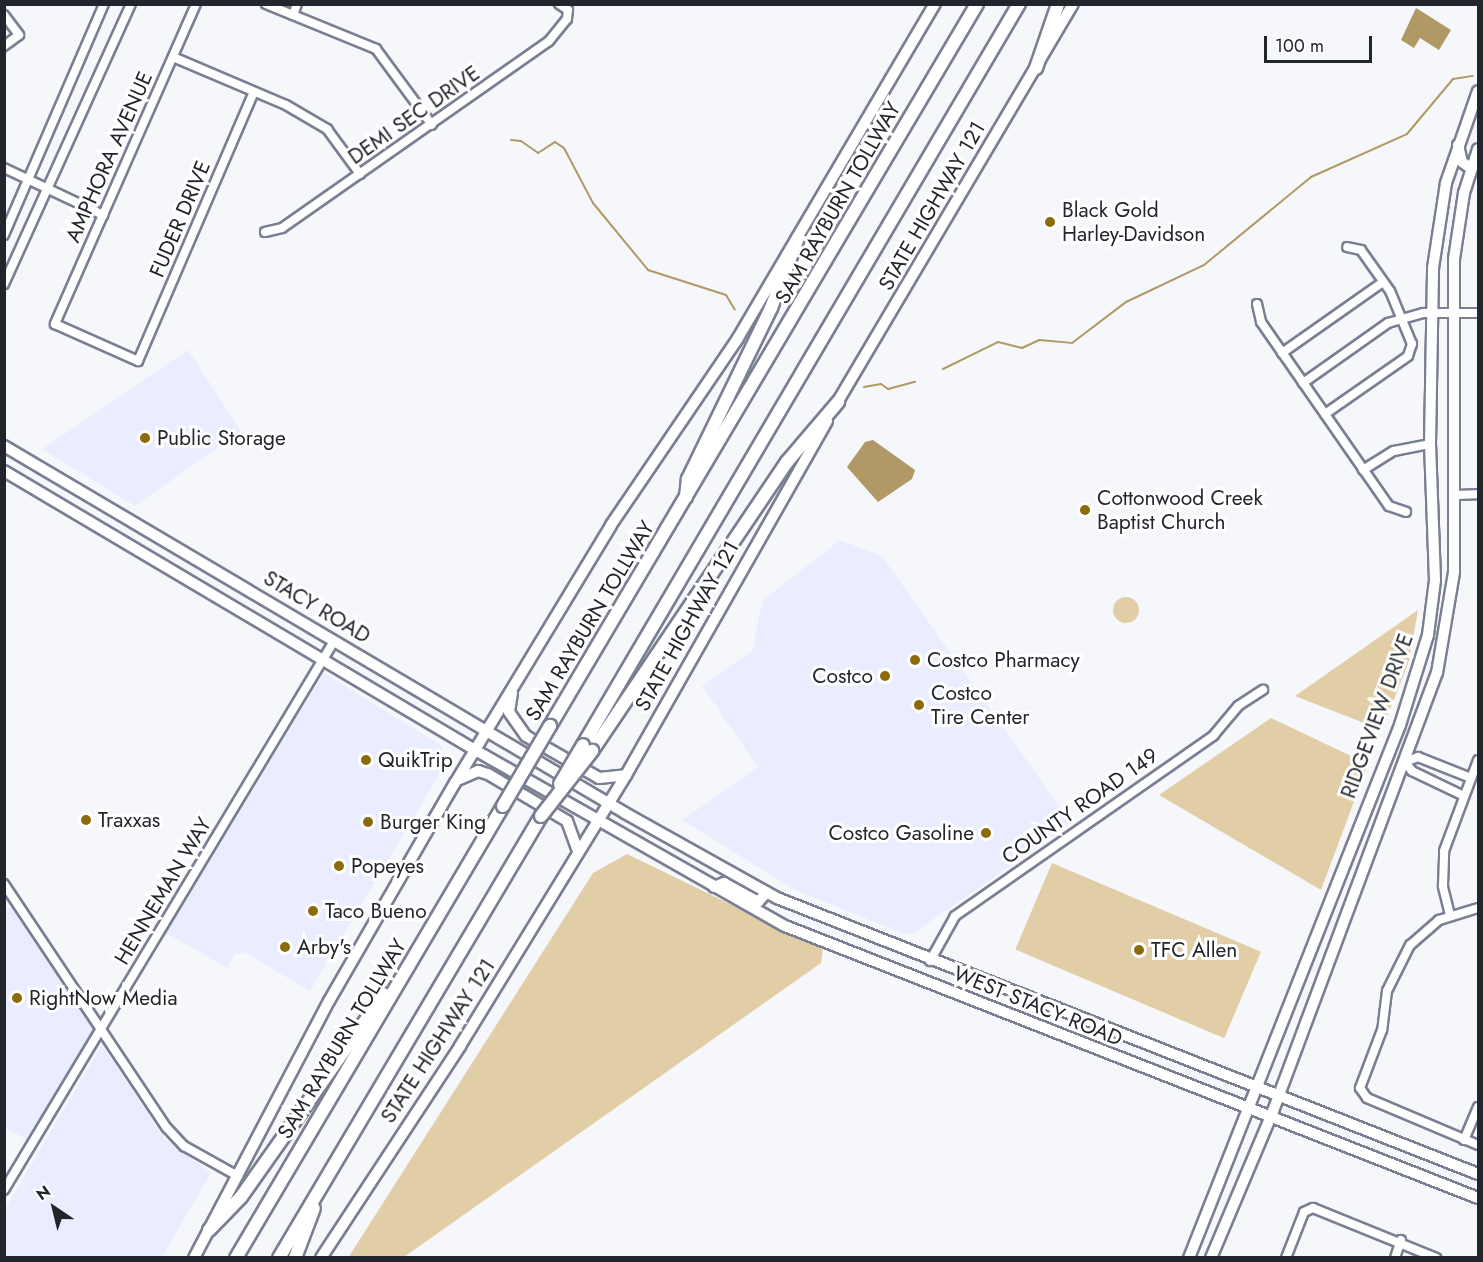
<!DOCTYPE html>
<style>
body{margin:0}
#map{position:relative;width:1483px;height:1262px;overflow:hidden;background:#f6f7fb;font-family:Jost,sans-serif}
div>[style]{position:absolute}
.built>*{inset:0;background:#e9edff}
.green>*{inset:0;background:#e1cea6;transform-origin:0 0}
.round{border-radius:50%}
.water>*{inset:0;background:#b09964}
.stream>*{height:2px;margin:-1px;padding:0 1px;transform-origin:1px;border-radius:1px;background:#b09964}
.roads{filter:drop-shadow(2px 0 #7a7f92) drop-shadow(-2px 0 #7a7f92) drop-shadow(0 2px #7a7f92) drop-shadow(0 -2px #7a7f92)}
.minor>*{height:8px;margin:-4px;padding:0 4px;transform-origin:4px;border-radius:4px;background:#fff}
.major>*{height:10px;margin:-5px;padding:0 5px;transform-origin:5px;border-radius:5px;background:#fff}
.highway>*{height:12px;margin:-6px;padding:0 6px;transform-origin:6px;border-radius:6px;background:#fff}
.bridges{filter:drop-shadow(2px 0 #7a7f92) drop-shadow(-2px 0 #7a7f92) drop-shadow(0 2px #7a7f92) drop-shadow(0 -2px #7a7f92)}
.highway-bridge>*{height:12px;margin:-6px;padding:0 6px;transform-origin:6px;border-radius:6px;background:#fff}
.dots>*{width:16px;height:16px;translate:-50% -50%;box-sizing:border-box;border:3px solid #fff;border-radius:50%}
span{translate:-50% -50%;white-space:nowrap;text-align:center;line-height:1.15;-webkit-text-stroke:6px #fff;paint-order:stroke}
.street-label{font-size:21px;color:#23252c}
.poi-label{font-size:21px;color:#23252c}
.left{translate:0 -50%;text-align:left}
.right{translate:-100% -50%;text-align:right}
.frame{position:absolute;inset:0;border:6px solid #23252c;pointer-events:none}
.north{position:absolute;left:24px;top:1178px;width:60px;height:60px;-webkit-text-stroke:4px #fff;paint-order:stroke;rotate:325deg;font-size:16px;font-weight:700;line-height:24px;text-align:center;color:#23252c}
.north::after{content:'';display:block;margin:auto;width:21px;height:27px;background:#23252c;clip-path:polygon(50% 0,100% 100%,50% 72%,0 100%)}
.scale{position:absolute;left:1264px;top:36px;width:108px;height:27px;box-sizing:border-box;border:3px solid #23252c;border-top:0;padding-left:8px;font-size:18px;line-height:21px;white-space:nowrap;color:#23252c;-webkit-text-stroke:4px #fff;paint-order:stroke}
</style>
<div id="map">
<div class="built">
<i style="clip-path:polygon(188px 350px,241px 431px,135px 506px,42px 449px)"></i>
<i style="clip-path:polygon(840px 540px,882px 556px,1071px 823px,914px 933px,904px 934px,795px 890px,682px 820px,758px 767px,702px 686px,753px 650px,762px 601px)"></i>
<i style="clip-path:polygon(324px 673px,442px 746px,444px 766px,310px 991px,244px 952px,235px 954px,227px 968px,166px 933px)"></i>
<i style="clip-path:polygon(11px 907px,35px 928px,99px 1031px,26px 1139px,5px 1128px,4px 912px)"></i>
<i style="clip-path:polygon(102px 1045px,165px 1139px,211px 1173px,162px 1257px,5px 1257px,5px 1209px)"></i>
</div>
<div class="green">
<i class="round" style="left:1113px;top:597px;width:26px;height:26px"></i>
<i style="clip-path:polygon(1418px 610px,1409px 661px,1382px 730px,1295px 696px)"></i>
<i style="clip-path:polygon(1271px 718px,1368px 764px,1321px 890px,1159px 795px)"></i>
<i style="clip-path:polygon(627px 854px,823px 949px,821px 963px,404px 1257px,348px 1258px,593px 873px)"></i>
<i style="left:1052px;top:863px;width:227px;height:94px;rotate:23deg"></i>
</div>
<div class="water">
<i style="clip-path:polygon(1416px 8px,1451px 30px,1439px 50px,1420px 38px,1414px 48px,1401px 40px)"></i>
<i style="clip-path:polygon(873px 440px,915px 470px,912px 479px,878px 502px,847px 467px,865px 442px)"></i>
</div>
<div class="stream">
<i style="left:511px;top:140px;width:10px;rotate:6deg"></i>
<i style="left:521px;top:141px;width:21px;rotate:35deg"></i>
<i style="left:538px;top:153px;width:20px;rotate:-33deg"></i>
<i style="left:555px;top:142px;width:11px;rotate:34deg"></i>
<i style="left:564px;top:148px;width:62px;rotate:62.2deg"></i>
<i style="left:593px;top:203px;width:87px;rotate:50.6deg"></i>
<i style="left:648px;top:270px;width:82px;rotate:17.8deg"></i>
<i style="left:726px;top:295px;width:17px;rotate:59deg"></i>
<i style="left:943px;top:369px;width:61px;rotate:-26.1deg"></i>
<i style="left:998px;top:342px;width:25px;rotate:14deg"></i>
<i style="left:1022px;top:348px;width:19px;rotate:-25deg"></i>
<i style="left:1039px;top:340px;width:33px;rotate:5deg"></i>
<i style="left:1072px;top:343px;width:68px;rotate:-37.2deg"></i>
<i style="left:1126px;top:302px;width:86px;rotate:-25.4deg"></i>
<i style="left:1204px;top:265px;width:139px;rotate:-39.4deg"></i>
<i style="left:1311px;top:177px;width:105px;rotate:-24.1deg"></i>
<i style="left:1407px;top:134px;width:72px;rotate:-50.1deg"></i>
<i style="left:1453px;top:79px;width:20px;rotate:-9deg"></i>
<i style="left:864px;top:387px;width:17px;rotate:-10deg"></i>
<i style="left:881px;top:384px;width:9px;rotate:36deg"></i>
<i style="left:888px;top:389px;width:28px;rotate:-15deg"></i>
</div>
<div class="roads">
<div class="minor">
<i style="left:196px;top:4px;width:350px;rotate:113.8deg"></i>
<i style="left:55px;top:324px;width:91px;rotate:24deg"></i>
<i style="left:138px;top:361px;width:293px;rotate:-66.7deg"></i>
<i style="left:266px;top:4px;width:119px;rotate:22.2deg"></i>
<i style="left:376px;top:49px;width:94px;rotate:53.6deg"></i>
<i style="left:4px;top:15px;width:25px;rotate:53deg"></i>
<i style="left:19px;top:35px;width:19px;rotate:144deg"></i>
<i style="left:293px;top:15px;width:12px;rotate:-70deg"></i>
<i style="left:173px;top:57px;width:123px;rotate:23deg"></i>
<i style="left:286px;top:105px;width:48px;rotate:30.3deg"></i>
<i style="left:327px;top:129px;width:56px;rotate:53.7deg"></i>
<i style="left:4px;top:168px;width:110px;rotate:25.4deg"></i>
<i style="left:265px;top:232px;width:17px;rotate:-13deg"></i>
<i style="left:282px;top:228px;width:326px;rotate:-35deg"></i>
<i style="left:549px;top:41px;width:28px;rotate:-51deg"></i>
<i style="left:567px;top:19px;width:9px;rotate:-84deg"></i>
<i style="left:568px;top:10px;width:11px;rotate:-146deg"></i>
<i style="left:4px;top:235px;width:252px;rotate:-66.6deg"></i>
<i style="left:4px;top:284px;width:307px;rotate:-65.6deg"></i>
<i style="left:1257px;top:304px;width:18px;rotate:77deg"></i>
<i style="left:1261px;top:322px;width:224px;rotate:55.2deg"></i>
<i style="left:1389px;top:506px;width:18px;rotate:19deg"></i>
<i style="left:1282px;top:353px;width:123px;rotate:-35.1deg"></i>
<i style="left:1303px;top:383px;width:104px;rotate:-35.2deg"></i>
<i style="left:1388px;top:323px;width:37px;rotate:-16deg"></i>
<i style="left:1424px;top:313px;width:54px"></i>
<i style="left:1325px;top:414px;width:101px;rotate:-34.9deg"></i>
<i style="left:1408px;top:356px;width:13px;rotate:-72deg"></i>
<i style="left:1412px;top:344px;width:57px;rotate:-112.5deg"></i>
<i style="left:1390px;top:291px;width:50px;rotate:-125.3deg"></i>
<i style="left:1361px;top:250px;width:14px;rotate:-168deg"></i>
<i style="left:1363px;top:470px;width:36px;rotate:-32deg"></i>
<i style="left:1394px;top:451px;width:37px;rotate:-11deg"></i>
<i style="left:1454px;top:495px;width:24px;rotate:-2deg"></i>
<i style="left:1464px;top:796px;width:58px;rotate:-154.3deg"></i>
<i style="left:1412px;top:771px;width:11px;rotate:-128deg"></i>
<i style="left:1405px;top:762px;width:14px;rotate:-21deg"></i>
<i style="left:1418px;top:757px;width:57px;rotate:21.6deg"></i>
<i style="left:4px;top:884px;width:293px;rotate:56.3deg"></i>
<i style="left:167px;top:1128px;width:25px;rotate:47deg"></i>
<i style="left:184px;top:1146px;width:62px;rotate:29.1deg"></i>
<i style="left:1478px;top:908px;width:41px;rotate:162.9deg"></i>
<i style="left:1439px;top:920px;width:38px;rotate:139deg"></i>
<i style="left:1410px;top:945px;width:51px;rotate:116.6deg"></i>
<i style="left:1387px;top:991px;width:39px;rotate:97deg"></i>
<i style="left:1382px;top:1030px;width:62px;rotate:110.8deg"></i>
<i style="left:1360px;top:1088px;width:12px;rotate:55deg"></i>
<i style="left:1367px;top:1098px;width:121px;rotate:22.9deg"></i>
<i style="left:1450px;top:915px;width:30px;rotate:-104deg"></i>
<i style="left:1443px;top:886px;width:35px;rotate:-88deg"></i>
<i style="left:1444px;top:851px;width:97px;rotate:-69.5deg"></i>
<i style="left:930px;top:961px;width:51px;rotate:-60.9deg"></i>
<i style="left:955px;top:916px;width:315px;rotate:-34.9deg"></i>
<i style="left:1213px;top:736px;width:39px;rotate:-50deg"></i>
<i style="left:1238px;top:706px;width:30px;rotate:-33deg"></i>
<i style="left:1464px;top:1140px;width:36px;rotate:-67deg"></i>
<i style="left:4px;top:1190px;width:641px;rotate:-58.99deg"></i>
<i style="left:1286px;top:1258px;width:49px;rotate:-68.6deg"></i>
<i style="left:1304px;top:1212px;width:10px;rotate:-24deg"></i>
<i style="left:1313px;top:1208px;width:133px;rotate:22.1deg"></i>
<i style="left:1395px;top:1258px;width:19px;rotate:-72deg"></i>
</div>
<div class="major">
<i style="left:1458px;top:145px;width:17px;rotate:77deg"></i>
<i style="left:1462px;top:162px;width:12px;rotate:35deg"></i>
<i style="left:834px;top:408px;width:469px;rotate:-59.4deg"></i>
<i style="left:4px;top:446px;width:721px;rotate:30.58deg"></i>
<i style="left:625px;top:813px;width:174px;rotate:29.2deg"></i>
<i style="left:777px;top:898px;width:753px;rotate:21.49deg"></i>
<i style="left:4px;top:471px;width:547px;rotate:30.64deg"></i>
<i style="left:475px;top:750px;width:356px;rotate:29.6deg"></i>
<i style="left:785px;top:926px;width:744px;rotate:21.43deg"></i>
<i style="left:512px;top:693px;width:19px;rotate:99deg"></i>
<i style="left:509px;top:712px;width:29px;rotate:55deg"></i>
<i style="left:526px;top:736px;width:84px;rotate:29.9deg"></i>
<i style="left:599px;top:778px;width:27px;rotate:-6deg"></i>
<i style="left:460px;top:779px;width:20px;rotate:-24deg"></i>
<i style="left:478px;top:771px;width:10px;rotate:17deg"></i>
<i style="left:488px;top:774px;width:92px;rotate:30.7deg"></i>
<i style="left:567px;top:821px;width:33px;rotate:70deg"></i>
<i style="left:714px;top:887px;width:11px;rotate:-22deg"></i>
<i style="left:724px;top:883px;width:39px;rotate:29deg"></i>
<i style="left:758px;top:902px;width:13px;rotate:-48deg"></i>
<i style="left:194px;top:1258px;width:290px;rotate:-62.3deg"></i>
<i style="left:329px;top:1001px;width:252px;rotate:-60deg"></i>
<i style="left:455px;top:783px;width:301px;rotate:-58.8deg"></i>
<i style="left:611px;top:525px;width:226px;rotate:-55.8deg"></i>
<i style="left:738px;top:338px;width:388px;rotate:-59.5deg"></i>
<i style="left:321px;top:1258px;width:254px;rotate:-56.7deg"></i>
<i style="left:460px;top:1046px;width:318px;rotate:-58.5deg"></i>
<i style="left:626px;top:775px;width:407px;rotate:-60.4deg"></i>
<i style="left:1189px;top:1258px;width:573px;rotate:-68.4deg"></i>
<i style="left:1400px;top:725px;width:94px;rotate:-72.7deg"></i>
<i style="left:1428px;top:635px;width:55px;rotate:-82.7deg"></i>
<i style="left:1435px;top:580px;width:136px;rotate:-92.1deg"></i>
<i style="left:1430px;top:444px;width:176px;rotate:-89deg"></i>
<i style="left:1433px;top:268px;width:86px;rotate:-81.3deg"></i>
<i style="left:1446px;top:183px;width:97px;rotate:-70.8deg"></i>
<i style="left:1211px;top:1258px;width:160px;rotate:-67.1deg"></i>
<i style="left:1273px;top:1111px;width:468px;rotate:-69.5deg"></i>
<i style="left:1437px;top:673px;width:102px;rotate:-80.4deg"></i>
<i style="left:1454px;top:572px;width:313px;rotate:-90deg"></i>
<i style="left:1454px;top:259px;width:67px;rotate:-81.4deg"></i>
<i style="left:1464px;top:193px;width:46px;rotate:-72.3deg"></i>
</div>
<div class="highway">
<i style="left:1036px;top:68px;width:68px;rotate:-71deg"></i>
<i style="left:686px;top:497px;width:18px;rotate:-84deg"></i>
<i style="left:688px;top:479px;width:190px;rotate:-64.1deg"></i>
<i style="left:771px;top:308px;width:75px;rotate:-68.9deg"></i>
<i style="left:550px;top:726px;width:839px;rotate:-59.4deg"></i>
<i style="left:583px;top:745px;width:860px;rotate:-59.53deg"></i>
<i style="left:592px;top:751px;width:349px;rotate:-56deg"></i>
<i style="left:787px;top:462px;width:79px;rotate:-49.6deg"></i>
<i style="left:209px;top:1230px;width:46px;rotate:-45.9deg"></i>
<i style="left:241px;top:1197px;width:248px;rotate:-54.8deg"></i>
<i style="left:236px;top:1258px;width:525px;rotate:-59.43deg"></i>
<i style="left:279px;top:1258px;width:514px;rotate:-59.34deg"></i>
<i style="left:295px;top:1258px;width:53px;rotate:-69.2deg"></i>
</div>
</div>
<div class="bridges">
<div class="highway-bridge">
<i style="left:560px;top:784px;width:45px;rotate:-59.5deg"></i>
<i style="left:503px;top:806px;width:93px;rotate:-59.6deg"></i>
<i style="left:541px;top:816px;width:83px;rotate:-51.9deg"></i>
</div>
</div>
<div class="dots">
<i style="left:1050px;top:222px;background:#8b6a0a"></i>
<i style="left:145px;top:438px;background:#8b6a0a"></i>
<i style="left:1085px;top:510px;background:#8b6a0a"></i>
<i style="left:915px;top:660px;background:#8b6a0a"></i>
<i style="left:885px;top:676px;background:#8b6a0a"></i>
<i style="left:919px;top:705px;background:#8b6a0a"></i>
<i style="left:366px;top:760px;background:#8b6a0a"></i>
<i style="left:86px;top:820px;background:#8b6a0a"></i>
<i style="left:368px;top:822px;background:#8b6a0a"></i>
<i style="left:986px;top:833px;background:#8b6a0a"></i>
<i style="left:339px;top:866px;background:#8b6a0a"></i>
<i style="left:313px;top:911px;background:#8b6a0a"></i>
<i style="left:285px;top:947px;background:#8b6a0a"></i>
<i style="left:1139px;top:950px;background:#8b6a0a"></i>
<i style="left:17px;top:998px;background:#8b6a0a"></i>
</div>
<div class="street-label">
<span style="left:414px;top:115px;rotate:-35deg">DEMI SEC DRIVE</span>
<span style="left:109px;top:157px;rotate:-66deg">AMPHORA AVENUE</span>
<span style="left:838px;top:203px;rotate:-60deg">SAM RAYBURN TOLLWAY</span>
<span style="left:932px;top:206px;rotate:-60deg">STATE HIGHWAY 121</span>
<span style="left:180px;top:219px;rotate:-67deg">FUDER DRIVE</span>
<span style="left:317px;top:607px;rotate:31deg">STACY ROAD</span>
<span style="left:590px;top:621px;rotate:-59deg">SAM RAYBURN TOLLWAY</span>
<span style="left:687px;top:626px;rotate:-61deg">STATE HIGHWAY 121</span>
<span style="left:1377px;top:716px;rotate:-70deg">RIDGEVIEW DRIVE</span>
<span style="left:1080px;top:806px;rotate:-35deg">COUNTY ROAD 149</span>
<span style="left:163px;top:891px;rotate:-59deg">HENNEMAN WAY</span>
<span style="left:1038px;top:1006px;rotate:22deg">WEST STACY ROAD</span>
<span style="left:342px;top:1039px;rotate:-59deg">SAM RAYBURN TOLLWAY</span>
<span style="left:438px;top:1041px;rotate:-57deg">STATE HIGHWAY 121</span>
</div>
<div class="poi-label">
<span class="left" style="left:1062px;top:222px">Black Gold<br>Harley-Davidson</span>
<span class="left" style="left:157px;top:438px">Public Storage</span>
<span class="left" style="left:1097px;top:510px">Cottonwood Creek<br>Baptist Church</span>
<span class="left" style="left:927px;top:660px">Costco Pharmacy</span>
<span class="right" style="left:873px;top:676px">Costco</span>
<span class="left" style="left:931px;top:705px">Costco<br>Tire Center</span>
<span class="left" style="left:378px;top:760px">QuikTrip</span>
<span class="left" style="left:98px;top:820px">Traxxas</span>
<span class="left" style="left:380px;top:822px">Burger King</span>
<span class="right" style="left:974px;top:833px">Costco Gasoline</span>
<span class="left" style="left:351px;top:866px">Popeyes</span>
<span class="left" style="left:325px;top:911px">Taco Bueno</span>
<span class="left" style="left:297px;top:947px">Arby's</span>
<span class="left" style="left:1151px;top:950px">TFC Allen</span>
<span class="left" style="left:29px;top:998px">RightNow Media</span>
</div>
<div class="frame"></div>
<div class="north">N</div>
<div class="scale">100 m</div>
</div>
